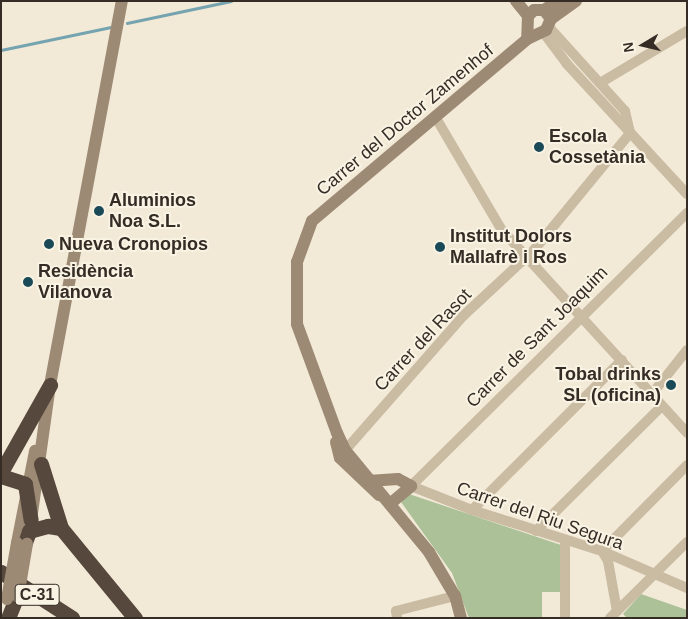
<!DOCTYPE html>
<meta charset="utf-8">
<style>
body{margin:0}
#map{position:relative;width:688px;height:619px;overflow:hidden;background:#f2e9d7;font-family:Helvetica,sans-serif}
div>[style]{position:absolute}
.green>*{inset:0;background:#acc197}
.stream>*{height:2.5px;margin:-1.25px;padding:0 1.25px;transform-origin:1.25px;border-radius:1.25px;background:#75a4b0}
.street>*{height:10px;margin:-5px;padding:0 5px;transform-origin:5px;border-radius:5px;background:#cabba3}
.secondary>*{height:12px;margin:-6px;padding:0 6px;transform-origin:6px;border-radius:6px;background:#9d8a74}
.highway>*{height:15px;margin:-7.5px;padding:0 7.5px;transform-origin:7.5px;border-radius:7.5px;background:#56483c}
.secondary-bridge>*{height:12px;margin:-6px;padding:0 6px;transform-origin:6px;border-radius:6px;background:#9d8a74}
.dots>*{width:14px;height:14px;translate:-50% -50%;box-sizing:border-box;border:2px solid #f9f3e3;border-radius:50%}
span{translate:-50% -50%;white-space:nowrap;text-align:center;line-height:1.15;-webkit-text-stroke:4px #f9f3e3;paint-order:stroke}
.shield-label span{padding:1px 4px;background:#f9f3e3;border:1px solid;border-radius:4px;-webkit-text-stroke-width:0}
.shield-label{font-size:16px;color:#342c25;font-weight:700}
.street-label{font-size:18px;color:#342c25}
.poi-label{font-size:18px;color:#342c25;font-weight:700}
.left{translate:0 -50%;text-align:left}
.right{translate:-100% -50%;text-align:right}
.frame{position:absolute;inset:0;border:2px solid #342c25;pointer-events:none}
.north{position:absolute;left:618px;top:20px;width:50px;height:50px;-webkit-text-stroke:4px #f9f3e3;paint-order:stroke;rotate:261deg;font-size:14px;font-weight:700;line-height:20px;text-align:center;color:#342c25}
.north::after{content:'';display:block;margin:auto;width:18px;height:22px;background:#342c25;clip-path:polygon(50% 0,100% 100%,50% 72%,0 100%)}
</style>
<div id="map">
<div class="green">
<i style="clip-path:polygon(409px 494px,561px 545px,562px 592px,542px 592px,542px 618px,469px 618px,452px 573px,401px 502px)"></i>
<i style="clip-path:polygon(641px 594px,687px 610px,687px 618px,627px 618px,623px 614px)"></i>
</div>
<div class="stream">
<i style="left:127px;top:23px;width:106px;rotate:-11.9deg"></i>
<i style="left:1px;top:50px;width:112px;rotate:-11.8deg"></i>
</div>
<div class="street">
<i style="left:549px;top:27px;width:113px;rotate:47.9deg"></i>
<i style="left:625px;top:111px;width:23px;rotate:77deg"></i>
<i style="left:543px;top:32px;width:39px;rotate:53deg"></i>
<i style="left:566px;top:63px;width:178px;rotate:47.3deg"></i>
<i style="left:600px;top:83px;width:101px;rotate:-30.9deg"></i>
<i style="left:436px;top:118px;width:129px;rotate:59.6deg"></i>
<i style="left:501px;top:229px;width:276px;rotate:47.6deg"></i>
<i style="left:687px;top:213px;width:388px;rotate:135.3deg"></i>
<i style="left:411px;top:486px;width:66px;rotate:21.5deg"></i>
<i style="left:472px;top:510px;width:136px;rotate:17.5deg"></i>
<i style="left:602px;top:551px;width:93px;rotate:23.5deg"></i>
<i style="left:652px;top:394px;width:56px;rotate:-51.5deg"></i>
<i style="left:341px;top:455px;width:185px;rotate:-48.7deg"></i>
<i style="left:463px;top:316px;width:97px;rotate:-42.9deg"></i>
<i style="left:534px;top:250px;width:151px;rotate:-50.6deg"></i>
<i style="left:472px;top:510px;width:212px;rotate:-45deg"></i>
<i style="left:536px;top:531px;width:177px;rotate:-44.8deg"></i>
<i style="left:565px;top:540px;width:78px;rotate:90deg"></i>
<i style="left:617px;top:611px;width:51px;rotate:-100.2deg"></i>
<i style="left:608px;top:561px;width:12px;rotate:-121deg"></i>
<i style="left:602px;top:551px;width:121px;rotate:-45.3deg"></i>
<i style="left:397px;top:618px;width:7px;rotate:-98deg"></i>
<i style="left:396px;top:611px;width:61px;rotate:-14.3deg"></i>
<i style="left:610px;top:618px;width:108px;rotate:-44.6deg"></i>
</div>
<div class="secondary">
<i style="left:516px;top:1px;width:19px;rotate:51deg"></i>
<i style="left:544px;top:10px;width:17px;rotate:-33deg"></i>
<i style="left:551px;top:19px;width:31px;rotate:-36deg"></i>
<i style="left:336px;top:442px;width:16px;rotate:76deg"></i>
<i style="left:340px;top:458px;width:54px;rotate:43.5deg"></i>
<i style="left:368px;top:481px;width:30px;rotate:-4deg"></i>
<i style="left:398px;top:479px;width:15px;rotate:28deg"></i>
<i style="left:391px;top:503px;width:26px;rotate:-40deg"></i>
<i style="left:32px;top:513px;width:129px;rotate:-82deg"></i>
<i style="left:50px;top:385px;width:391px;rotate:-79.4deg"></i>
<i style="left:17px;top:543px;width:94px;rotate:-78.9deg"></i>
<i style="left:461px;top:618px;width:23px;rotate:-105deg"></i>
<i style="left:455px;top:596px;width:51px;rotate:-120.6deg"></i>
<i style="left:429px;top:552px;width:132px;rotate:-129.5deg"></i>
<i style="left:345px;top:450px;width:19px;rotate:-115deg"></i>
<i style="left:337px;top:433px;width:116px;rotate:-110.2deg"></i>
<i style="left:297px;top:324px;width:62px;rotate:-90deg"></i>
<i style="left:297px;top:262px;width:44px;rotate:-69.9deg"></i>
<i style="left:312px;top:221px;width:282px;rotate:-40.2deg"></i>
<i style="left:527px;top:39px;width:21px;rotate:-25deg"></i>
<i style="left:546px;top:30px;width:12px;rotate:-66deg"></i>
<i style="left:551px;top:19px;width:11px;rotate:-128deg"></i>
<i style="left:544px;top:10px;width:10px;rotate:180deg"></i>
<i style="left:534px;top:10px;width:8px;rotate:135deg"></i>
<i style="left:528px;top:16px;width:23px;rotate:92deg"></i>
</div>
<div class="highway">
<i style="left:41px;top:464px;width:67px;rotate:72.6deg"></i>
<i style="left:61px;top:528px;width:117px;rotate:50.6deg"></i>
<i style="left:1px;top:472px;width:100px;rotate:-60.6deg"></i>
<i style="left:1px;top:476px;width:25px;rotate:18deg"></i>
<i style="left:25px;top:484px;width:36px;rotate:81deg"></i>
<i style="left:19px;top:559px;width:30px;rotate:-70deg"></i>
<i style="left:29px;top:531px;width:20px;rotate:-15deg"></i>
<i style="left:48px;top:526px;width:13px;rotate:9deg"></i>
<i style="left:1px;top:572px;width:85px;rotate:32.9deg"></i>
<i style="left:8px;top:618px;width:27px;rotate:-68deg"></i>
</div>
<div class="secondary-bridge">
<i style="left:18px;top:597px;width:54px;rotate:-80.4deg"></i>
<i style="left:7px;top:599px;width:57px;rotate:-79.9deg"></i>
</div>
<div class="dots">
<i style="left:539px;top:147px;background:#1a4957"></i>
<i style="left:99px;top:211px;background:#1a4957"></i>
<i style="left:49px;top:244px;background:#1a4957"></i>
<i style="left:440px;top:247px;background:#1a4957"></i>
<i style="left:28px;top:282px;background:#1a4957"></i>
<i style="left:671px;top:385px;background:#1a4957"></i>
</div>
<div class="shield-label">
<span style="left:37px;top:595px">C-31</span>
</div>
<div class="street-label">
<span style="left:405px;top:120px;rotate:-40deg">Carrer del Doctor Zamenhof</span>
<span style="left:537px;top:337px;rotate:-45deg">Carrer de Sant Joaquim</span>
<span style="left:423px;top:340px;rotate:-47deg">Carrer del Rasot</span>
<span style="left:540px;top:516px;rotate:19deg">Carrer del Riu Segura</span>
</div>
<div class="poi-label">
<span class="left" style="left:549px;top:147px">Escola<br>Cossetània</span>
<span class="left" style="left:109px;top:211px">Aluminios<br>Noa S.L.</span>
<span class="left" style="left:450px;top:247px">Institut Dolors<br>Mallafrè i Ros</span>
<span class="left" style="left:59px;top:244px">Nueva Cronopios</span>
<span class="left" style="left:38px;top:282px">Residència<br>Vilanova</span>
<span class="right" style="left:661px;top:385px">Tobal drinks<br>SL (oficina)</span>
</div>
<div class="frame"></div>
<div class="north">N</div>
</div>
